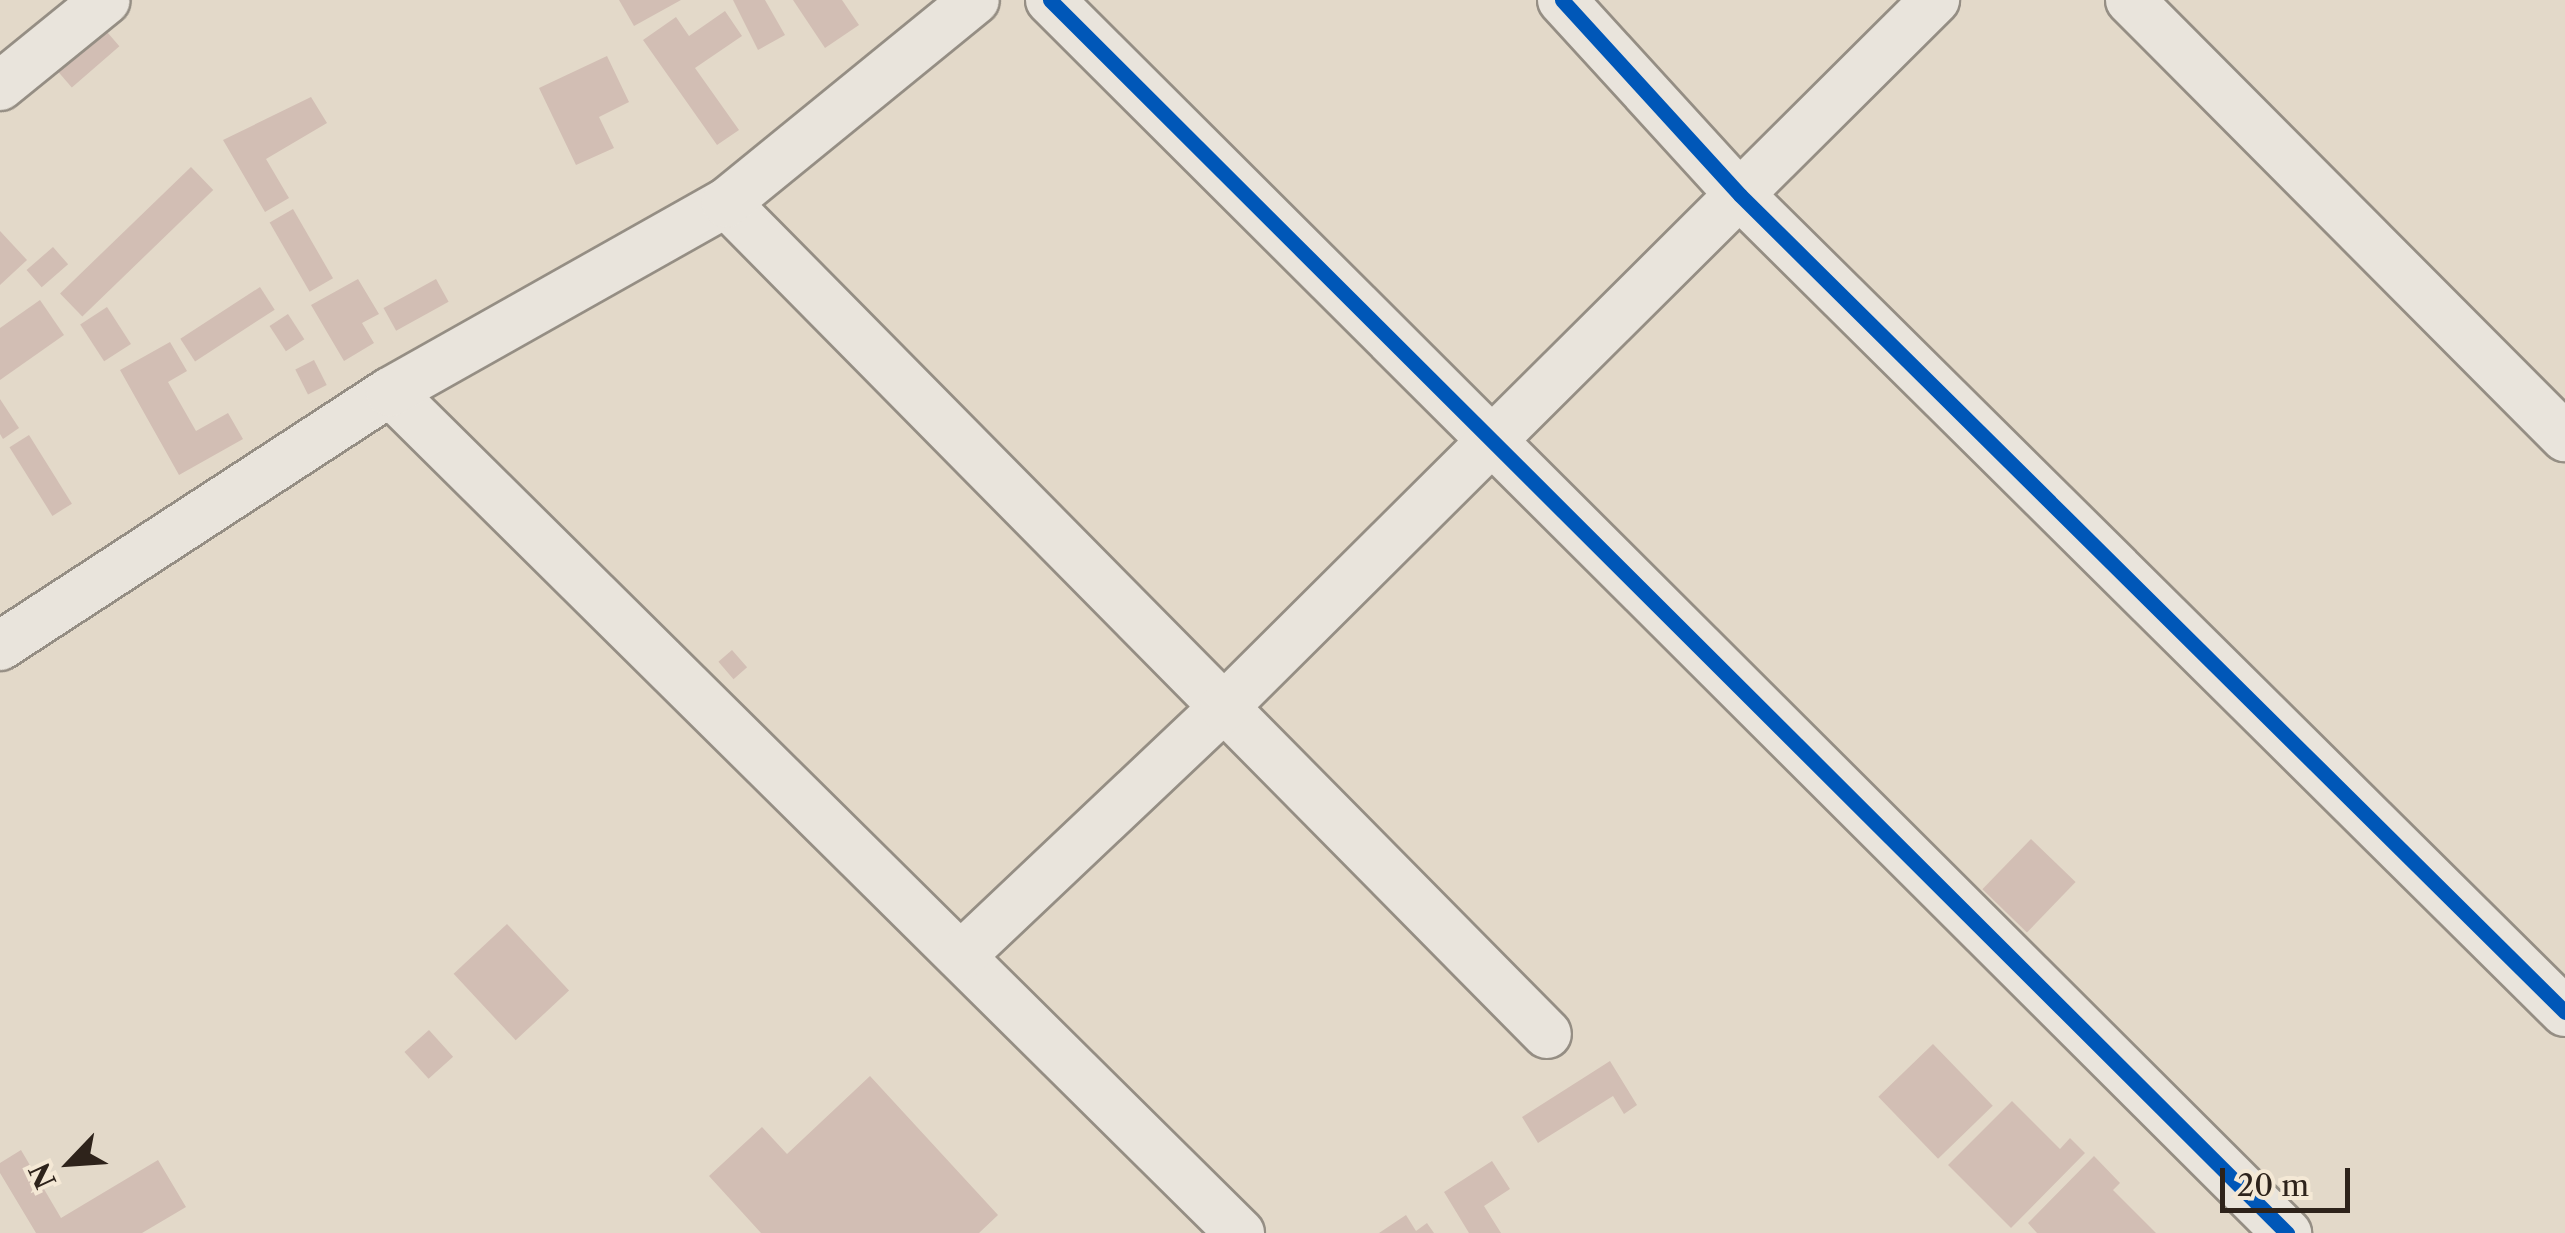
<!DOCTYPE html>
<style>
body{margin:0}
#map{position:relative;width:2565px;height:1233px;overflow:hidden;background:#e3d9c9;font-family:"Libre Caslon Text",serif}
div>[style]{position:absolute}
.building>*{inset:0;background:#d2beb4;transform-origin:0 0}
.roads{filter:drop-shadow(2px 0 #958e84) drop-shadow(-2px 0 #958e84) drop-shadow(0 2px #958e84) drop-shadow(0 -2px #958e84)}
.street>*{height:48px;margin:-24px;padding:0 24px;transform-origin:24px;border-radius:24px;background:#e9e4dc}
.cycleway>*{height:15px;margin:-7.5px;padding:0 7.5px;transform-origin:7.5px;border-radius:7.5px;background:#0057b8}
span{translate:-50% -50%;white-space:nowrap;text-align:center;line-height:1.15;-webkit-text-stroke:8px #f4e8d5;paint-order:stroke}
.north{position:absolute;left:20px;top:1113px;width:100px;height:100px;-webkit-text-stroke:8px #f4e8d5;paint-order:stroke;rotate:245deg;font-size:28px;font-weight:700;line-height:40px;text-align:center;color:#2e231b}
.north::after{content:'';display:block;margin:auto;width:35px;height:45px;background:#2e231b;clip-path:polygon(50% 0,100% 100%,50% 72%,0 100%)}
.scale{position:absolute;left:2220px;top:1168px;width:130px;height:45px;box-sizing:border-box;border:5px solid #2e231b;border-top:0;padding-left:12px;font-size:30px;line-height:35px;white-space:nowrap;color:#2e231b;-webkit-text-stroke:8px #f4e8d5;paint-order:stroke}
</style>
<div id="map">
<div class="building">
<i style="clip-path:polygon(619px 0,681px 0,634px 26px)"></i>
<i style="clip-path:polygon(733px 0,765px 0,785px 35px,758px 50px)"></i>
<i style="clip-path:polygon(793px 0,842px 0,859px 25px,825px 48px)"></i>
<i style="clip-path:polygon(725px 11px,742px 36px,695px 68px,739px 130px,717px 145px,643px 40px,676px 17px,689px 36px)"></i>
<i style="left:101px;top:25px;width:28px;height:63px;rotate:49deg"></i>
<i style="clip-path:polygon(607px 56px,629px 102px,599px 117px,614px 148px,576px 165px,539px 88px)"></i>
<i style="clip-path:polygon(311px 97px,327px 123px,266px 159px,289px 198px,265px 212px,223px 140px)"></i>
<i style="left:191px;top:167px;width:32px;height:182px;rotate:46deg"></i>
<i style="left:293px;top:209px;width:80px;height:27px;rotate:60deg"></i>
<i style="clip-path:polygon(0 231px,27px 260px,0 285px)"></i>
<i style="left:53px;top:247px;width:23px;height:35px;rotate:49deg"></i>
<i style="clip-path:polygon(358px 279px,379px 314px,362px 323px,374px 343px,344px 361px,311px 305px)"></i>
<i style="left:436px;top:279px;width:26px;height:60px;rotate:61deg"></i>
<i style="left:260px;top:287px;width:27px;height:95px;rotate:57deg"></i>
<i style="clip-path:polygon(40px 300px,64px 335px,0 380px,0 328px)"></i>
<i style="left:107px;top:307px;width:44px;height:32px;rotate:57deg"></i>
<i style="left:288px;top:314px;width:30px;height:22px;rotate:57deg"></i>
<i style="clip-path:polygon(170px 342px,187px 371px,168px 382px,196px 431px,228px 413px,243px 439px,179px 475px,120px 370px)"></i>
<i style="left:314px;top:360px;width:28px;height:21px;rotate:63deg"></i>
<i style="clip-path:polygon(0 399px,19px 428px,3px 439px,0 434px)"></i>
<i style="left:29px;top:435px;width:81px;height:23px;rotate:58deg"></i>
<i style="left:732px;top:650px;width:23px;height:18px;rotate:49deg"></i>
<i style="left:2031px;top:839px;width:62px;height:70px;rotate:44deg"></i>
<i style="left:507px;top:924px;width:91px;height:73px;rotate:47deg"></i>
<i style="left:429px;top:1030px;width:36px;height:33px;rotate:48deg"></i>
<i style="left:1933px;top:1044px;width:86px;height:76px;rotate:46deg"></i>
<i style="clip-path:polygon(1610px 1061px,1637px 1105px,1624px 1114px,1613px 1096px,1538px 1143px,1522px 1117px)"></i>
<i style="clip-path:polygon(870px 1076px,998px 1215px,979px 1233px,761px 1233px,709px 1176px,762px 1127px,787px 1154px)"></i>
<i style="clip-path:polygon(2012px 1101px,2060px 1149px,2070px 1138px,2085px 1153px,2011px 1228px,1948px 1165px)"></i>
<i style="clip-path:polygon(21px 1150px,61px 1218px,158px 1160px,186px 1207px,142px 1233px,36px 1233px,0 1173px,0 1163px)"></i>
<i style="clip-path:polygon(2094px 1156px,2120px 1183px,2113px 1190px,2156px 1233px,2037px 1233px,2028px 1223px)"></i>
<i style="clip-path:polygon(1492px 1161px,1510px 1189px,1484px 1206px,1501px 1233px,1469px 1233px,1444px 1192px)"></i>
<i style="clip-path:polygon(1406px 1215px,1416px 1231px,1427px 1223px,1434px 1233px,1379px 1233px)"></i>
</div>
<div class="roads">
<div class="street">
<i style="left:1050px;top:0;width:1747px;rotate:44.91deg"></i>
<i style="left:1562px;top:0;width:264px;rotate:47.6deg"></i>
<i style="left:1740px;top:195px;width:1161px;rotate:44.72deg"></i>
<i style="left:2130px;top:0;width:617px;rotate:45.13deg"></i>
<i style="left:0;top:86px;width:136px;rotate:-39.1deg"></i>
<i style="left:726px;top:203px;width:1168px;rotate:45.35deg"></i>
<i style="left:390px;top:392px;width:1196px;rotate:44.7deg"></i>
<i style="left:0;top:646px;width:465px;rotate:-33.1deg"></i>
<i style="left:390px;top:392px;width:386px;rotate:-29.4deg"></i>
<i style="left:726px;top:203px;width:321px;rotate:-39.2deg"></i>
<i style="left:962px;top:955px;width:361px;rotate:-43.4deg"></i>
<i style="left:1224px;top:707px;width:1003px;rotate:-44.84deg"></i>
</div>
</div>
<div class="cycleway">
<i style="left:1050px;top:0;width:1747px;rotate:44.91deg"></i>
<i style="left:1562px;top:0;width:264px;rotate:47.6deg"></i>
<i style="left:1740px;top:195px;width:1161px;rotate:44.72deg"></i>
</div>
<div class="north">N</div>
<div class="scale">20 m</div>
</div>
